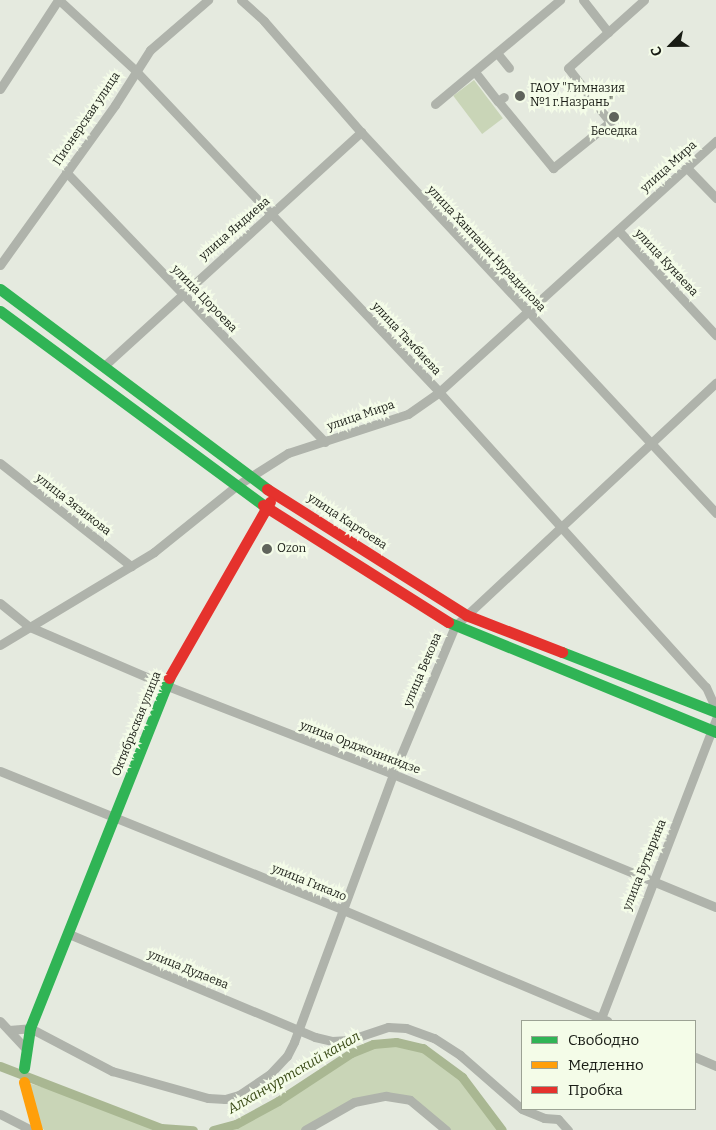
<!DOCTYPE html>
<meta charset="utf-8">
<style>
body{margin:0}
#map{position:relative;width:716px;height:1130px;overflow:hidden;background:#e5eadf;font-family:Bitter,serif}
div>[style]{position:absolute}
.green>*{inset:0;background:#c9d5b7;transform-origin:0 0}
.canal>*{height:9px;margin:-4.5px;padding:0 4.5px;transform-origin:4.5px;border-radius:4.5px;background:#a9b792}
.street>*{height:9px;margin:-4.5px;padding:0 4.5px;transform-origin:4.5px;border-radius:4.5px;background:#afb3ab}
.fast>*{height:11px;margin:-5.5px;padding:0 5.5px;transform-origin:5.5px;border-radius:5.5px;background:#30b455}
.slow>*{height:11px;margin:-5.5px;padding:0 5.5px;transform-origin:5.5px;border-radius:5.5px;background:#ff9f0a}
.jam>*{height:11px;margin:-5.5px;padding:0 5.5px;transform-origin:5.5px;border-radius:5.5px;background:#e5322d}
.dots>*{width:14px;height:14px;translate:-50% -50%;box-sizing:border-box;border:2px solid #f4fce8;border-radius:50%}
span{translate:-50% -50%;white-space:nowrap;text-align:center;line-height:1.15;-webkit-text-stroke:5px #f4fce8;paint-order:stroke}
.poi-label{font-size:12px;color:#191c15}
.left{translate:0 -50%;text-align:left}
.street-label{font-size:12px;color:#191c15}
.water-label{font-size:14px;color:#394a15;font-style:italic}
.legend{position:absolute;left:521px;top:1020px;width:175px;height:90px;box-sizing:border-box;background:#f4fce8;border:1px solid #9ca294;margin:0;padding:6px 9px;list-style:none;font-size:15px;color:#191c15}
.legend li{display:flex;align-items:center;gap:10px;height:25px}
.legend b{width:25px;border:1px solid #9ca294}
.north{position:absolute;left:646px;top:20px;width:50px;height:50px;-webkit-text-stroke:4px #f4fce8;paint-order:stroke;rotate:247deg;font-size:14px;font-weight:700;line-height:20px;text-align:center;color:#191c15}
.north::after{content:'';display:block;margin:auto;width:18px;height:22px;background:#191c15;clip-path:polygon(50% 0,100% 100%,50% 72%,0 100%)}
</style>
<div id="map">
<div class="green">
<i style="left:474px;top:80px;width:48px;height:26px;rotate:53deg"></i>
<i style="clip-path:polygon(396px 1042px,423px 1048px,462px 1077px,502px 1130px,446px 1130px,410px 1100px,386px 1096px,354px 1102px,305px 1130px,213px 1130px,236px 1124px,278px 1101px,351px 1053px,373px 1044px)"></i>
<i style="clip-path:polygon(28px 1083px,111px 1107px,161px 1128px,193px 1130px,44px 1130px,39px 1124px)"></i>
</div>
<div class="canal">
<i style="left:0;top:1066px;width:173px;rotate:21.1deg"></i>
<i style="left:161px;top:1128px;width:32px;rotate:4deg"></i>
<i style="left:213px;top:1130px;width:24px;rotate:-15deg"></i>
<i style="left:236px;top:1124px;width:48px;rotate:-28.7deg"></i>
<i style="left:278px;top:1101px;width:87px;rotate:-33.3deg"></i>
<i style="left:351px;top:1053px;width:24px;rotate:-22deg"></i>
<i style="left:373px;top:1044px;width:23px;rotate:-5deg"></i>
<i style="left:396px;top:1042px;width:28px;rotate:13deg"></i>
<i style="left:423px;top:1048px;width:49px;rotate:36.6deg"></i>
<i style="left:462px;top:1077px;width:66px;rotate:53deg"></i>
</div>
<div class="street">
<i style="left:59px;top:0;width:103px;rotate:42.6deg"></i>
<i style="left:135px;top:70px;width:443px;rotate:46.6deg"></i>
<i style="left:439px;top:392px;width:398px;rotate:47.9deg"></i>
<i style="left:706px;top:687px;width:24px;rotate:66deg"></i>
<i style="left:241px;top:0;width:31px;rotate:42deg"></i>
<i style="left:264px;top:21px;width:147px;rotate:48.9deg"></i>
<i style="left:361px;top:132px;width:521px;rotate:47.02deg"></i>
<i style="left:583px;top:0;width:41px;rotate:52deg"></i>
<i style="left:497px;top:53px;width:19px;rotate:51deg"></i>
<i style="left:475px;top:72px;width:37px;rotate:52deg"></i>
<i style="left:498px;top:101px;width:7px;rotate:-34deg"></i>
<i style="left:0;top:89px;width:106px;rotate:-56.9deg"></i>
<i style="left:498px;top:101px;width:87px;rotate:50.6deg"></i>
<i style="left:553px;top:168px;width:73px;rotate:-38.9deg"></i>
<i style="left:610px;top:122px;width:68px;rotate:-127.9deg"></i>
<i style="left:568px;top:68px;width:102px;rotate:-41.8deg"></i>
<i style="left:435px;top:104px;width:163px;rotate:-39.8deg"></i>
<i style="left:687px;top:168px;width:42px;rotate:46deg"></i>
<i style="left:66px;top:172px;width:374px;rotate:46.2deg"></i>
<i style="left:618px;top:230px;width:144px;rotate:47deg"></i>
<i style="left:0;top:265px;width:197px;rotate:-54.3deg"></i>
<i style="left:115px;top:105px;width:65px;rotate:-57.5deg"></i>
<i style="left:150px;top:50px;width:77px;rotate:-40.8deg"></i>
<i style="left:104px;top:366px;width:348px;rotate:-42.3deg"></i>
<i style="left:0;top:463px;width:167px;rotate:38.2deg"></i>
<i style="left:0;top:603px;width:38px;rotate:39deg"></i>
<i style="left:30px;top:627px;width:147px;rotate:23.2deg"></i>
<i style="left:165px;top:685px;width:245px;rotate:21.3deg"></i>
<i style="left:393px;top:774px;width:349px;rotate:22.4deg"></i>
<i style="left:0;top:645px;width:180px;rotate:-31.1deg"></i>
<i style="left:154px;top:552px;width:105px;rotate:-38.8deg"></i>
<i style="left:236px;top:486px;width:62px;rotate:-32.4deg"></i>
<i style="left:288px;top:453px;width:126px;rotate:-18deg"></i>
<i style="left:408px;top:414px;width:38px;rotate:-35deg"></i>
<i style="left:439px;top:392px;width:374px;rotate:-42.2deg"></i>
<i style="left:0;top:771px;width:368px;rotate:22deg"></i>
<i style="left:341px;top:909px;width:289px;rotate:22.8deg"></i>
<i style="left:69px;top:934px;width:267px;rotate:22.7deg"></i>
<i style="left:315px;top:1037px;width:17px;rotate:13deg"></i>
<i style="left:332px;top:1041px;width:17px;rotate:-3deg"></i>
<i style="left:349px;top:1040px;width:41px;rotate:-18.4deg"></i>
<i style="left:388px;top:1027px;width:18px;rotate:3deg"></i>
<i style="left:406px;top:1028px;width:30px;rotate:20deg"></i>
<i style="left:434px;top:1038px;width:31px;rotate:33deg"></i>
<i style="left:460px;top:1055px;width:82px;rotate:41.1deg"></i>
<i style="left:0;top:1021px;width:38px;rotate:47deg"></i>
<i style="left:600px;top:1021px;width:324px;rotate:-69deg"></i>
<i style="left:9px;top:1030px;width:21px;rotate:-5deg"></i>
<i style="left:30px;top:1028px;width:93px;rotate:27.7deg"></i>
<i style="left:112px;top:1071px;width:100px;rotate:15.7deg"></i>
<i style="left:208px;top:1098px;width:17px;rotate:3deg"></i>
<i style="left:225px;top:1099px;width:15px;rotate:-16deg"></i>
<i style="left:239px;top:1095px;width:37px;rotate:-34deg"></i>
<i style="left:270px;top:1074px;width:25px;rotate:-47deg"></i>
<i style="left:287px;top:1056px;width:16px;rotate:-63deg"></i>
<i style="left:294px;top:1042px;width:286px;rotate:-69.7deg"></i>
<i style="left:393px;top:774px;width:160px;rotate:-67.3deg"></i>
<i style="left:455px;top:626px;width:357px;rotate:-43deg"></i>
<i style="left:695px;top:1057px;width:23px;rotate:23deg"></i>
<i style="left:522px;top:1109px;width:24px;rotate:22deg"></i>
<i style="left:544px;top:1118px;width:14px;rotate:4deg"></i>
<i style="left:558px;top:1119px;width:15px;rotate:48deg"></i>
<i style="left:0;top:1114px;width:35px;rotate:27deg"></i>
<i style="left:305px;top:1130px;width:56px;rotate:-29.7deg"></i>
<i style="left:354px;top:1102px;width:33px;rotate:-11deg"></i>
<i style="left:386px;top:1096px;width:24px;rotate:9deg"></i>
<i style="left:410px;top:1100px;width:47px;rotate:39.8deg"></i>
</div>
<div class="fast">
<i style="left:0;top:289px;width:334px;rotate:36.8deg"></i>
<i style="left:0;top:311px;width:327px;rotate:36.4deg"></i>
<i style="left:448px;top:622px;width:290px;rotate:22.3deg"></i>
<i style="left:562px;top:652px;width:165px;rotate:21.3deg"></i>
<i style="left:24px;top:1068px;width:40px;rotate:-81.5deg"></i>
<i style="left:30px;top:1028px;width:377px;rotate:-68.3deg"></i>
</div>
<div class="slow">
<i style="left:24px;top:1082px;width:50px;rotate:74.8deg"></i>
</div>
<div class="jam">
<i style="left:267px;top:489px;width:236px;rotate:32.3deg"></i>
<i style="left:466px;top:615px;width:103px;rotate:21.1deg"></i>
<i style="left:263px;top:505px;width:219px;rotate:32.3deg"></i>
<i style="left:169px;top:678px;width:203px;rotate:-60.2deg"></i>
</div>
<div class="dots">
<i style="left:520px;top:96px;background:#60645c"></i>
<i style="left:614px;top:117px;background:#60645c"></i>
<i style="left:267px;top:549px;background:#60645c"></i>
</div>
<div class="poi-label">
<span class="left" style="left:530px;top:96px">ГАОУ "Гимназия<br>№1 г.Назрань"</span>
<span style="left:614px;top:132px">Беседка</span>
<span class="left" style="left:277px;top:549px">Ozon</span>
</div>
<div class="street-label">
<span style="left:87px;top:119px;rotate:-56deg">Пионерская улица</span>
<span style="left:669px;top:167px;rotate:-42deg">улица Мира</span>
<span style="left:235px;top:229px;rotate:-41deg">улица Яндиева</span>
<span style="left:486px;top:249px;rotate:47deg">улица Ханпаши Нурадилова</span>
<span style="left:666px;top:263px;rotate:47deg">улица Кунаева</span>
<span style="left:204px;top:299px;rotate:46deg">улица Цороева</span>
<span style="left:406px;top:339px;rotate:47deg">улица Тамбиева</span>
<span style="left:361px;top:416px;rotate:-19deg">улица Мира</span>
<span style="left:73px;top:505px;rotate:38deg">улица Зязикова</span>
<span style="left:347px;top:522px;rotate:33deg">улица Картоева</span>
<span style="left:423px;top:670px;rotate:-67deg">улица Бекова</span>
<span style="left:137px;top:724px;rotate:-68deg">Октябрьская улица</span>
<span style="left:360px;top:748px;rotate:21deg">улица Орджоникидзе</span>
<span style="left:645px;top:865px;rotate:-68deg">улица Бутырина</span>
<span style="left:309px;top:883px;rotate:22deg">улица Гикало</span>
<span style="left:188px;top:970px;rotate:22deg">улица Дудаева</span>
</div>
<div class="water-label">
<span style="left:294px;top:1073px;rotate:-30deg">Алханчуртский канал</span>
</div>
<ul class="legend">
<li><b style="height:6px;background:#30b455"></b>Свободно</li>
<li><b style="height:6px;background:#ff9f0a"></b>Медленно</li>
<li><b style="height:6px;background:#e5322d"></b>Пробка</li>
</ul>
<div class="north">С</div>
</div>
